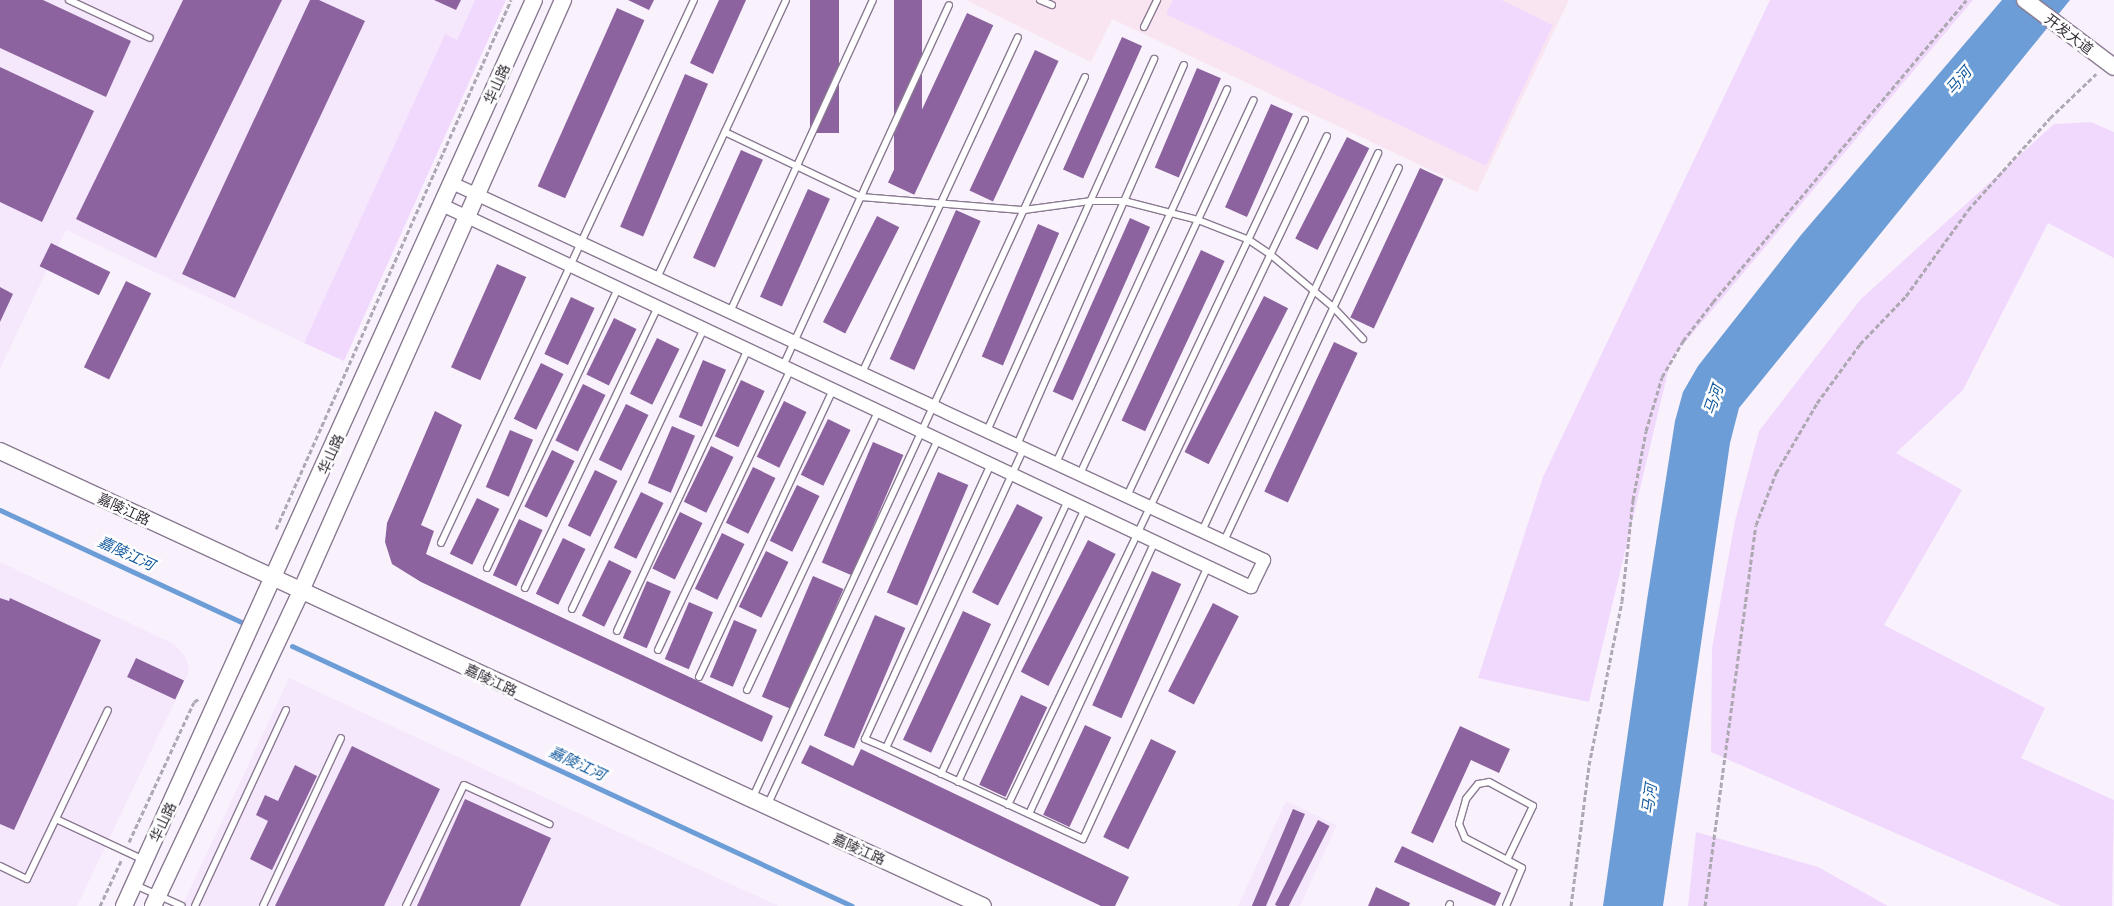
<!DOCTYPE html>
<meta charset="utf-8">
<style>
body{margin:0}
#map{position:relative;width:2114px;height:906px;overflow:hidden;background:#f9f2fd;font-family:"DM Sans","Noto Sans SC",sans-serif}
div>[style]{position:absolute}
.built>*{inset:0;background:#f5e8fc}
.education>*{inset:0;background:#f9e4f2}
.green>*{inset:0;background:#f1d9fd}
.water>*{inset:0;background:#6c9dd6}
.stream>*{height:5px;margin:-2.5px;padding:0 2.5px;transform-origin:2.5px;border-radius:2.5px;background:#6c9dd6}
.building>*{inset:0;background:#8c639f;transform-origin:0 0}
.path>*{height:3px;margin-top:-1.5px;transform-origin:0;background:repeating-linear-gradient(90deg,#aea8b2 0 5px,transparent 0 7.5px)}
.roads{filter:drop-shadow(1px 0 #8a7a91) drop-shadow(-1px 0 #8a7a91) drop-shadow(0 1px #8a7a91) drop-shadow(0 -1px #8a7a91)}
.service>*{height:6px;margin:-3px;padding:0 3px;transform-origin:3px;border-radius:3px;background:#fff}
.minor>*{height:12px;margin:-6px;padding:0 6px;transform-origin:6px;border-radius:6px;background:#fff}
.tertiary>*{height:16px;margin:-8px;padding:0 8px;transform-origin:8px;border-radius:8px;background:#fff}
span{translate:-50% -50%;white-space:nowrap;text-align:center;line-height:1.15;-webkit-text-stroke:5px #fff;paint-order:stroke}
.street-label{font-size:14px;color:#332d37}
.water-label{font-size:15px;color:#10579d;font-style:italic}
</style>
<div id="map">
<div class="built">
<i style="clip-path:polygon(0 0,475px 0,457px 40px,445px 34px,304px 343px,66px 230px,0 369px)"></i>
<i style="clip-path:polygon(0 562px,174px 644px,185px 656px,189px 666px,188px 674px,77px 906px,0 906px)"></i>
<i style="clip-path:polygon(289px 678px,711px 875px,779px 906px,182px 906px)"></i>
<i style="clip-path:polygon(1286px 801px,1337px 825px,1300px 906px,1238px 906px)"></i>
</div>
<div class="education">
<i style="clip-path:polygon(966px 0,1569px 0,1477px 192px,1112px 19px,1091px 62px)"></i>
</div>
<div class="green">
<i style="clip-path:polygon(475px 0,506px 0,344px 361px,304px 343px,445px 34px,457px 40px)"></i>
<i style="clip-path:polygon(1173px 0,1501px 0,1553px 25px,1486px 166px,1166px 14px)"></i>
<i style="clip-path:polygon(1770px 0,1973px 0,1671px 359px,1589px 702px,1478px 678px,1543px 477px)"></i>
<i style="clip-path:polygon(2091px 122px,2114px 132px,2114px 258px,2048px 223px,1963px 390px,1896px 453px,1962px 490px,1884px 625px,2045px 708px,2021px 758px,2114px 800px,2112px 906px,2061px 906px,1711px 752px,1712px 648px,1735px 521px,1759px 431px,1860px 300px,2054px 124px)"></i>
<i style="clip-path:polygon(1696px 832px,1818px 867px,1888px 906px,1688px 906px)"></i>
</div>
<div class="water">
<i style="clip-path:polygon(2002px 0,2070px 0,1739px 408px,1730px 443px,1663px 906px,1603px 906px,1647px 600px,1675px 421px,1683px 392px,1698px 366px,1801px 235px)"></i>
</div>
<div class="stream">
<i style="left:0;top:510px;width:266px;rotate:24.9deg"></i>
<i style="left:292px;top:646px;width:617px;rotate:24.9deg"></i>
</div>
<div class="building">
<i style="clip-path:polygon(0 0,43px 0,131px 41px,106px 97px,0 48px)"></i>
<i style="clip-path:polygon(183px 0,282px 0,156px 258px,76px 219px)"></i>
<i style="clip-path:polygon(310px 0,319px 0,365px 21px,235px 298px,182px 274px)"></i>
<i style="clip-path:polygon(434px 0,461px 0,456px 10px)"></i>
<i style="clip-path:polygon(628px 0,654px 0,649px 10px)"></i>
<i style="clip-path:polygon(719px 0,746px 0,713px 74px,690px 63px)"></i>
<i style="left:810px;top:0;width:29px;height:133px"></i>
<i style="left:894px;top:0;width:28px;height:177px"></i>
<i style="left:617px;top:8px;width:30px;height:195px;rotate:24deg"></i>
<i style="left:967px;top:13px;width:29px;height:187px;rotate:25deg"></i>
<i style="left:1122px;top:37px;width:22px;height:145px;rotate:24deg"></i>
<i style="left:1035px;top:50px;width:26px;height:155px;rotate:25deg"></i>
<i style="clip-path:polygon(0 67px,94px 111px,42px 222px,0 202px)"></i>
<i style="left:1197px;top:68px;width:26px;height:108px;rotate:23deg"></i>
<i style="left:685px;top:74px;width:25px;height:166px;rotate:23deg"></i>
<i style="left:1271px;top:104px;width:24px;height:113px;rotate:24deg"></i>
<i style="left:1347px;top:137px;width:25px;height:114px;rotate:27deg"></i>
<i style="left:741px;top:150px;width:24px;height:118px;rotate:24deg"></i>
<i style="left:1420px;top:168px;width:26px;height:165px;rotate:25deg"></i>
<i style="left:808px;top:189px;width:24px;height:118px;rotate:24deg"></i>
<i style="left:956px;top:210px;width:27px;height:163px;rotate:24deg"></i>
<i style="left:877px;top:216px;width:25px;height:119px;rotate:27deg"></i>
<i style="left:1130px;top:218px;width:22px;height:190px;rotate:24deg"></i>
<i style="left:1038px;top:224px;width:23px;height:144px;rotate:23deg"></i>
<i style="left:51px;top:243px;width:66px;height:26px;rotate:26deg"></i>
<i style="left:1201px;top:250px;width:26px;height:188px;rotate:25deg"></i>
<i style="left:497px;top:264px;width:32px;height:113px;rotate:24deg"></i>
<i style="left:126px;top:281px;width:28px;height:96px;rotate:26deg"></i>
<i style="clip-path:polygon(0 287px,13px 294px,0 322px)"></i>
<i style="left:1264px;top:296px;width:27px;height:175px;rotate:27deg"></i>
<i style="left:571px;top:297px;width:26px;height:63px;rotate:25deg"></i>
<i style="left:614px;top:318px;width:25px;height:63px;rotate:26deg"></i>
<i style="left:657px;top:338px;width:25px;height:62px;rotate:26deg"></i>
<i style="left:1334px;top:342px;width:26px;height:165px;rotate:25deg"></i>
<i style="left:703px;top:360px;width:25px;height:62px;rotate:23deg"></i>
<i style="left:541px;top:363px;width:25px;height:62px;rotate:26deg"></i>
<i style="left:741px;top:380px;width:26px;height:62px;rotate:25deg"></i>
<i style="left:583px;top:384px;width:25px;height:63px;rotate:26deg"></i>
<i style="left:784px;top:401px;width:25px;height:62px;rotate:26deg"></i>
<i style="left:626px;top:404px;width:25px;height:62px;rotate:26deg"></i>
<i style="clip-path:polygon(435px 411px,462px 425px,421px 525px,434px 531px,426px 554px,773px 716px,762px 742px,421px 582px,392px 564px,385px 542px,387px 523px)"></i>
<i style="left:828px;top:419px;width:25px;height:62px;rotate:26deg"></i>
<i style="left:672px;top:426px;width:25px;height:62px;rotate:23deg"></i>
<i style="left:510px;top:430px;width:25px;height:62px;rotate:23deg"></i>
<i style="left:873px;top:442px;width:33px;height:131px;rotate:23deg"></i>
<i style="left:711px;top:446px;width:25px;height:62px;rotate:26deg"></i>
<i style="left:552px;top:450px;width:25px;height:63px;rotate:26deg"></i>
<i style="left:753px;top:467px;width:25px;height:62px;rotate:26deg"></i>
<i style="left:595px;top:470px;width:25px;height:62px;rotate:26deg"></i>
<i style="left:938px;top:472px;width:33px;height:131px;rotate:23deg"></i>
<i style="left:797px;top:485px;width:25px;height:62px;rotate:26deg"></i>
<i style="left:641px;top:492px;width:25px;height:62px;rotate:26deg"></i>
<i style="left:477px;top:498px;width:25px;height:62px;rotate:26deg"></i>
<i style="left:1017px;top:504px;width:29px;height:99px;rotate:27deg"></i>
<i style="left:680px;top:512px;width:25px;height:63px;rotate:26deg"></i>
<i style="left:519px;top:519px;width:26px;height:62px;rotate:25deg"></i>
<i style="left:722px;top:533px;width:25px;height:62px;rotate:26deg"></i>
<i style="left:563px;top:538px;width:25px;height:62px;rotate:26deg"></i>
<i style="left:1088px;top:540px;width:31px;height:148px;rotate:27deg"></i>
<i style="left:766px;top:551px;width:25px;height:62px;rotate:26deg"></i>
<i style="left:609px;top:560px;width:25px;height:62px;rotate:26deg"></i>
<i style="left:1152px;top:571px;width:32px;height:147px;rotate:24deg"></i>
<i style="left:813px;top:576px;width:33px;height:131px;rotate:23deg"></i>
<i style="left:647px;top:581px;width:26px;height:62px;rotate:23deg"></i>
<i style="clip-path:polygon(0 598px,9px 601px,10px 598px,101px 640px,14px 830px,0 824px)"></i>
<i style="left:689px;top:602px;width:26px;height:62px;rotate:23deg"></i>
<i style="left:1213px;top:603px;width:29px;height:99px;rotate:27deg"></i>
<i style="left:963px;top:611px;width:31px;height:142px;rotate:25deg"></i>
<i style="left:875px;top:615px;width:33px;height:131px;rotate:23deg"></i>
<i style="left:734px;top:620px;width:25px;height:62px;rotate:23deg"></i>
<i style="left:136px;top:658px;width:53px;height:21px;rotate:25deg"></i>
<i style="left:1021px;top:695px;width:29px;height:99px;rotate:25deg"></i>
<i style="left:1085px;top:725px;width:29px;height:99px;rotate:25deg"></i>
<i style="clip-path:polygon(1460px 726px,1510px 749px,1499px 773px,1471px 760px,1433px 843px,1411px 833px)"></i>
<i style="left:1151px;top:739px;width:28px;height:109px;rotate:26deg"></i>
<i style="clip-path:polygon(810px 745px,853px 766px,861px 749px,1129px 877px,1115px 906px,1101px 906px,801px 763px)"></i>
<i style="clip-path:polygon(352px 746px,440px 789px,384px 906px,275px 906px)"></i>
<i style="clip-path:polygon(295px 765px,317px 776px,272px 870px,250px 859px,268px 821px,256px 815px,265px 795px,278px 801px)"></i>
<i style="clip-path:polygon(465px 799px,551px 838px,520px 906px,417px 906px)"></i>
<i style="left:1293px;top:809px;width:13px;height:107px;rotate:23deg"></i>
<i style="left:1318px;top:820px;width:13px;height:95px;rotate:27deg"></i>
<i style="clip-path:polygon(1402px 846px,1501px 893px,1495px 906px,1394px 862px)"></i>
<i style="clip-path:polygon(1376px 887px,1410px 903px,1409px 906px,1368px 906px)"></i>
</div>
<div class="path">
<i style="left:276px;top:529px;width:579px;rotate:-66.05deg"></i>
<i style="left:129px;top:842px;width:154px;rotate:-65.1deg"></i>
<i style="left:194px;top:702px;width:7px;rotate:-34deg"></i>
<i style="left:100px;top:906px;width:50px;rotate:-65deg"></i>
<i style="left:1571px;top:906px;width:142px;rotate:-82.7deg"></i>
<i style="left:1589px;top:765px;width:167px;rotate:-78.6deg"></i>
<i style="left:1622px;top:601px;width:102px;rotate:-83.8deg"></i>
<i style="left:1633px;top:500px;width:70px;rotate:-79.3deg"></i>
<i style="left:1646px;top:431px;width:56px;rotate:-73.5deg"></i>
<i style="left:1662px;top:377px;width:42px;rotate:-59.7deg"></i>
<i style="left:1683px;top:341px;width:49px;rotate:-52.4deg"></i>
<i style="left:1713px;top:302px;width:394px;rotate:-50deg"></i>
<i style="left:1705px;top:906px;width:384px;rotate:-82.4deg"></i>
<i style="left:1756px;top:525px;width:56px;rotate:-69deg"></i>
<i style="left:1776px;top:473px;width:81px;rotate:-59.6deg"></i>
<i style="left:1817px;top:403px;width:73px;rotate:-53.9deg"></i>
<i style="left:1860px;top:344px;width:66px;rotate:-46.2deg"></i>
<i style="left:1906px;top:296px;width:106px;rotate:-54.2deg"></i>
<i style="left:1968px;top:210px;width:123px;rotate:-48.3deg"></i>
<i style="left:2050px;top:118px;width:64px;rotate:-43.7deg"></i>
</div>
<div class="roads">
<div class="service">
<i style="left:69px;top:0;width:89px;rotate:25.1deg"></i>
<i style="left:1040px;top:0;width:13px;rotate:23deg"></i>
<i style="left:1144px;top:27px;width:30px;rotate:-64deg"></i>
<i style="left:725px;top:132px;width:151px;rotate:25.5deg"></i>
<i style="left:861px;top:197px;width:164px;rotate:4.6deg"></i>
<i style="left:1024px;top:210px;width:68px;rotate:-7.7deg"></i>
<i style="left:1091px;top:201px;width:33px"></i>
<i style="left:1124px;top:201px;width:76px;rotate:14.4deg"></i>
<i style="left:1198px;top:220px;width:55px;rotate:21.4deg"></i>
<i style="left:1249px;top:240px;width:25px;rotate:34deg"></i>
<i style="left:1270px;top:254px;width:82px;rotate:40.1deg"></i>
<i style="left:1333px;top:307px;width:44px;rotate:46.8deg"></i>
<i style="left:657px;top:278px;width:306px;rotate:-65.1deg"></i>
<i style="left:730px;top:312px;width:343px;rotate:-65.4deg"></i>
<i style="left:783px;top:366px;width:397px;rotate:-65.3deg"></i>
<i style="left:862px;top:373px;width:370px;rotate:-65.1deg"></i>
<i style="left:987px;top:431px;width:408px;rotate:-65.8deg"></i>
<i style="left:1017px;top:445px;width:415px;rotate:-66.3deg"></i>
<i style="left:1024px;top:448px;width:330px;rotate:114.7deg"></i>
<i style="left:886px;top:748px;width:217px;rotate:24.8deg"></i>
<i style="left:1083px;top:839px;width:300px;rotate:-65.4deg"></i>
<i style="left:1056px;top:463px;width:411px;rotate:-65.4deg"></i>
<i style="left:1080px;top:474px;width:412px;rotate:-65.1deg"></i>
<i style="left:1127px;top:496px;width:416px;rotate:-64.7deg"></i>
<i style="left:1202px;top:531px;width:417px;rotate:-65deg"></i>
<i style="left:1224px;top:541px;width:412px;rotate:-64.9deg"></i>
<i style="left:441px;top:543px;width:599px;rotate:-65.02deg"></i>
<i style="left:487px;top:568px;width:309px;rotate:-64.9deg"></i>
<i style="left:525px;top:588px;width:311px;rotate:-64.7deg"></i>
<i style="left:572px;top:609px;width:310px;rotate:-64.8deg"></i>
<i style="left:617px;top:631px;width:311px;rotate:-65.1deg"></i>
<i style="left:658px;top:650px;width:311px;rotate:-64.7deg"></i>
<i style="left:699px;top:677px;width:318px;rotate:-65deg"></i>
<i style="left:747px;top:690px;width:308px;rotate:-64.8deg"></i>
<i style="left:886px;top:748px;width:23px;rotate:-157deg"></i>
<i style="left:865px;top:739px;width:302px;rotate:-65.4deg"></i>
<i style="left:941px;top:774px;width:302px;rotate:-65.1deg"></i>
<i style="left:958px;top:782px;width:302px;rotate:-65.1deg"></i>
<i style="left:752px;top:799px;width:795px;rotate:-65.24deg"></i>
<i style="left:1008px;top:805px;width:741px;rotate:-64.51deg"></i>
<i style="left:767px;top:806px;width:405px;rotate:-65deg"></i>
<i style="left:1029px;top:814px;width:301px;rotate:-65.2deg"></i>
<i style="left:56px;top:819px;width:97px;rotate:25deg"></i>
<i style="left:0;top:866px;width:30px;rotate:26deg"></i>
<i style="left:27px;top:879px;width:187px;rotate:-64.4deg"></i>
<i style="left:135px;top:885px;width:51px;rotate:24.1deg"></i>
<i style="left:195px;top:906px;width:216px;rotate:-65.1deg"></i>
<i style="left:263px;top:906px;width:185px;rotate:-65.1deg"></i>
<i style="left:406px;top:906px;width:134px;rotate:-64.4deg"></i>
<i style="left:464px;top:785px;width:94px;rotate:24.6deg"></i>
<i style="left:1449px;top:906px;width:2px;rotate:-63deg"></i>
<i style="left:1506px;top:906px;width:41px;rotate:-67.2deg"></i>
<i style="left:1522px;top:868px;width:17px;rotate:-152deg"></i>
<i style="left:1507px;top:860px;width:47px;rotate:-152.4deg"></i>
<i style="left:1465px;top:838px;width:15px;rotate:-113deg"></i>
<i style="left:1459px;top:824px;width:26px;rotate:-74deg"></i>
<i style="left:1466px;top:799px;width:19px;rotate:-51deg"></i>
<i style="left:1478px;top:784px;width:11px;rotate:-10deg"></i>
<i style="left:1489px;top:782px;width:50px;rotate:28.6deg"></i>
<i style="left:1533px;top:806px;width:60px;rotate:115.7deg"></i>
</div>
<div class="minor">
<i style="left:442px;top:205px;width:895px;rotate:25.28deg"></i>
<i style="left:1251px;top:587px;width:30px;rotate:-64deg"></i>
<i style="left:1264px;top:560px;width:895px;rotate:-155.1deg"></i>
</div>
<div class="tertiary">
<i style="left:2025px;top:0;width:111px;rotate:37deg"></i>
<i style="left:0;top:451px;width:1083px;rotate:24.84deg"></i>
<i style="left:124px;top:906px;width:994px;rotate:-65.65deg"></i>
<i style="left:153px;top:906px;width:346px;rotate:-64.8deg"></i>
<i style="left:300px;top:593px;width:649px;rotate:-66.08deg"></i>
</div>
</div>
<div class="street-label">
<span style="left:2069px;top:34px;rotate:37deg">开发大道</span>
<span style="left:497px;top:84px;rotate:-66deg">华山路</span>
<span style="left:331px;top:454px;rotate:-66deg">华山路</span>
<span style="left:124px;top:509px;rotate:25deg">嘉陵江路</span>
<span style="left:491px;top:680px;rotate:25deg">嘉陵江路</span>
<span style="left:163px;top:822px;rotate:-65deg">华山路</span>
<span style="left:859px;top:849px;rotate:24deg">嘉陵江路</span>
</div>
<div class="water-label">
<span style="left:1959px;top:81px;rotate:-49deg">马河</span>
<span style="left:1714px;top:400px;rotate:-71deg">马河</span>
<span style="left:126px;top:554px;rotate:25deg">嘉陵江河</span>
<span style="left:577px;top:764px;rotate:25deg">嘉陵江河</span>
<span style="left:1650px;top:799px;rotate:-82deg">马河</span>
</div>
</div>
